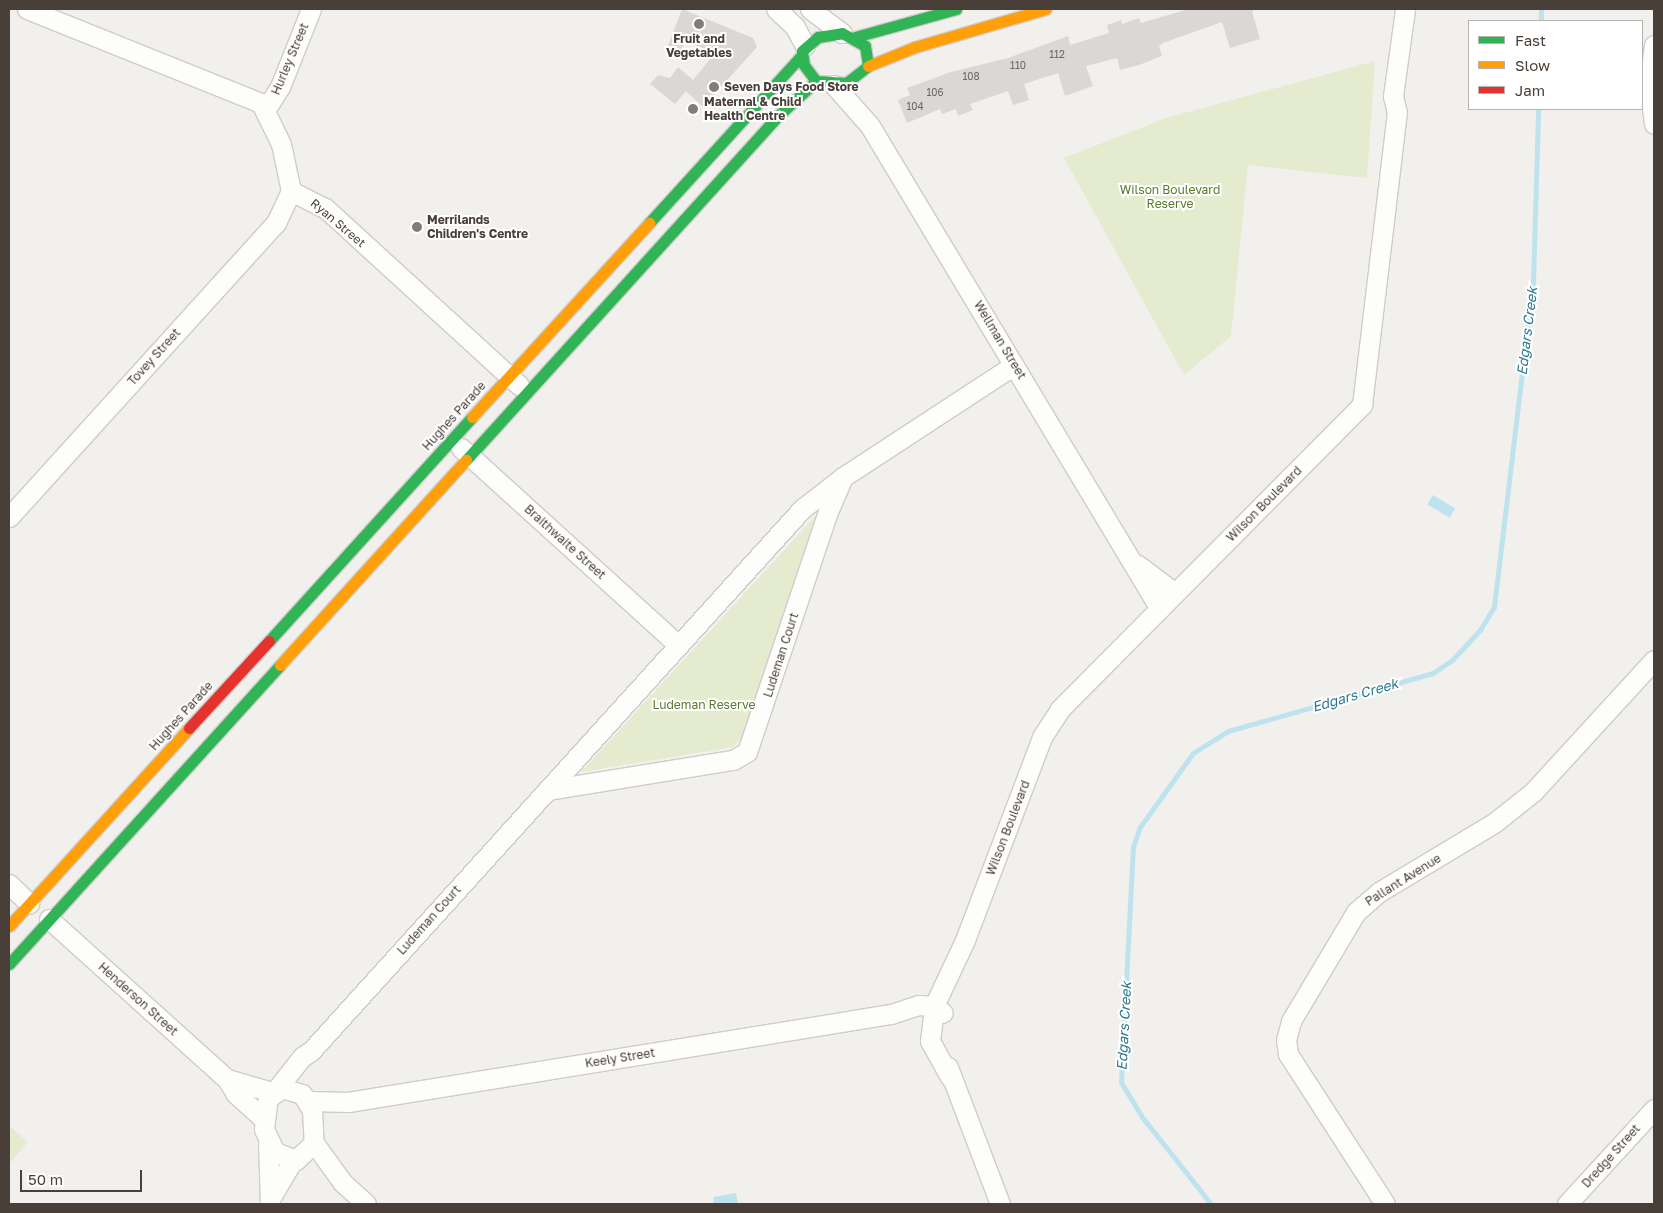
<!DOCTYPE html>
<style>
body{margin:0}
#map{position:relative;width:1663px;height:1213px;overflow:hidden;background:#f2f0ed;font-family:"Golos Text",sans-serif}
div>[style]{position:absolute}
.green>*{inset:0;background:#e4ebce}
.water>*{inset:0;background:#bfe3ee;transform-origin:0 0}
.stream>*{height:5px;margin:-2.5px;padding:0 2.5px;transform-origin:2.5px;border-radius:2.5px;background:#bfe3ee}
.building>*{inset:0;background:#dad7d4}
.roads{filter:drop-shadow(1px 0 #cfccc9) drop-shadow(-1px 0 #cfccc9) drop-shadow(0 1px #cfccc9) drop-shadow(0 -1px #cfccc9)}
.street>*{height:19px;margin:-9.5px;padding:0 9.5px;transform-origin:9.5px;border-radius:9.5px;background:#fdfdfc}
.fast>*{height:11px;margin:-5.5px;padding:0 5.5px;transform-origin:5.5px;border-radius:5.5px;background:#30b455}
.slow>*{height:11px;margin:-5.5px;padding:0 5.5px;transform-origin:5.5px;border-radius:5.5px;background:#ff9f0a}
.jam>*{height:11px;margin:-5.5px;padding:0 5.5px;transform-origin:5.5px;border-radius:5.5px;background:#e5322d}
.dots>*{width:14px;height:14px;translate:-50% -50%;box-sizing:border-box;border:2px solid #fff;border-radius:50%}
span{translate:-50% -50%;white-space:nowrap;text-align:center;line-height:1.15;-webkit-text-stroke:4px #fff;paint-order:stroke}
.number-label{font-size:10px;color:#6f6660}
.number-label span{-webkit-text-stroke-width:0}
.poi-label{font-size:12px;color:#493f38;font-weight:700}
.left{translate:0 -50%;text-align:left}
.street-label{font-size:12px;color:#493f38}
.park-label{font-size:12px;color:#57792d}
.water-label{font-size:14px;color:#2d7992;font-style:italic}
.frame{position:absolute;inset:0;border:10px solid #493f38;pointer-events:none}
.legend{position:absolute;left:1468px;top:20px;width:175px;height:90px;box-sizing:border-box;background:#fff;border:1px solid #b6b2af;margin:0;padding:6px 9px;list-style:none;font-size:15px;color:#493f38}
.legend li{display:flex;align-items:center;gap:10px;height:25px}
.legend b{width:25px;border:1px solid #b6b2af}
.scale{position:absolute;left:20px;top:1170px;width:122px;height:22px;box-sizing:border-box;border:2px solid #493f38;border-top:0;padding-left:6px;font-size:15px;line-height:18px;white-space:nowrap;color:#493f38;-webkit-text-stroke:4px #fff;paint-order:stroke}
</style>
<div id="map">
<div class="green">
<i style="clip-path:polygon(1375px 61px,1367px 178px,1248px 165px,1231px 336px,1184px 375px,1064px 158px,1166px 118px)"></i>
<i style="clip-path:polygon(821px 510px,741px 739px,733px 747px,581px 772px)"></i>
<i style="clip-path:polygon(9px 1125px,28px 1142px,9px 1164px)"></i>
</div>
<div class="water">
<i style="left:1433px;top:495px;width:26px;height:11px;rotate:31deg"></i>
<i style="clip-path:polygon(736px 1193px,738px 1203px,714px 1204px,713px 1197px)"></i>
</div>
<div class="stream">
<i style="left:1541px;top:21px;width:12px;rotate:-90deg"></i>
<i style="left:1211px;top:1204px;width:111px;rotate:-128.4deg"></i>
<i style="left:1142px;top:1117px;width:41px;rotate:-121deg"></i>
<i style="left:1121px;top:1082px;width:235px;rotate:-87.1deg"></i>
<i style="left:1133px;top:847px;width:21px;rotate:-71deg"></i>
<i style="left:1140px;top:827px;width:91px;rotate:-54.4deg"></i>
<i style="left:1193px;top:753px;width:41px;rotate:-32.2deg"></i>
<i style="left:1228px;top:731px;width:213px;rotate:-15.8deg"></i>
<i style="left:1433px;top:673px;width:23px;rotate:-34deg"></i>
<i style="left:1452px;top:660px;width:41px;rotate:-47deg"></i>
<i style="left:1480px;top:630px;width:27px;rotate:-59deg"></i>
<i style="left:1494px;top:607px;width:327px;rotate:-83.2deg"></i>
<i style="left:1533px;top:282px;width:173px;rotate:-88.3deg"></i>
</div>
<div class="building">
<i style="clip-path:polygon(682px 9px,753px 38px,757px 47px,703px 107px,686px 91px,675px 104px,650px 84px,658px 75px,670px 78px,678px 67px,693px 80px,715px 53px,684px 41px,681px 51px,668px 46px)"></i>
<i style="clip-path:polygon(1189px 9px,1255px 9px,1252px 12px,1260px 39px,1230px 48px,1222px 22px,1163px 43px,1159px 46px,1162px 56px,1139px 65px,1120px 70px,1117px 58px,1086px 66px,1093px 86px,1065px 96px,1058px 73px,1024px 84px,1029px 100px,1013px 105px,1008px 91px,970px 104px,973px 110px,958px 116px,956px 109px,942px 114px,940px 109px,907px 123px,898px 100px,910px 95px,907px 88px,951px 72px,1008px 58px,1068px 36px,1070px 45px,1109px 33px,1107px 25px,1121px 20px,1122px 24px,1139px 18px,1141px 23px)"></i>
</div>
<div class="roads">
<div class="street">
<i style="left:27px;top:9px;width:252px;rotate:21.9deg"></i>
<i style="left:261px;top:103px;width:46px;rotate:64deg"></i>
<i style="left:281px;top:144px;width:48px;rotate:78deg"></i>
<i style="left:291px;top:191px;width:38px;rotate:27deg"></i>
<i style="left:325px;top:208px;width:263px;rotate:42.4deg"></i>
<i style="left:776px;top:9px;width:26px;rotate:43deg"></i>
<i style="left:795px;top:27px;width:21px;rotate:62deg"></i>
<i style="left:810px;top:9px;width:40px;rotate:37deg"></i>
<i style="left:1654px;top:45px;width:39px;rotate:97deg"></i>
<i style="left:1649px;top:84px;width:40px;rotate:82.9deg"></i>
<i style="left:834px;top:85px;width:55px;rotate:48.7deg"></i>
<i style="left:870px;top:126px;width:563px;rotate:59.02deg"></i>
<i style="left:266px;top:109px;width:26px;rotate:-58deg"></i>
<i style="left:280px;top:87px;width:84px;rotate:-68.3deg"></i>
<i style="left:461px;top:448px;width:293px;rotate:42.2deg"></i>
<i style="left:9px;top:517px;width:397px;rotate:-47.8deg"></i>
<i style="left:276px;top:223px;width:35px;rotate:-65deg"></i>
<i style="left:1138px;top:565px;width:46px;rotate:37.1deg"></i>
<i style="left:547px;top:790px;width:188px;rotate:-9.2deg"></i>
<i style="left:733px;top:760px;width:16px;rotate:-30deg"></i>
<i style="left:747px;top:752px;width:251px;rotate:-71.4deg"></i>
<i style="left:827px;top:514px;width:40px;rotate:-66.6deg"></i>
<i style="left:9px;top:884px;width:28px;rotate:44deg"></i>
<i style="left:49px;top:919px;width:239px;rotate:42deg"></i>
<i style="left:227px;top:1079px;width:17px;rotate:59deg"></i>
<i style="left:236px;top:1094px;width:36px;rotate:42deg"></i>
<i style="left:948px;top:1067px;width:147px;rotate:69.2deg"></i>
<i style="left:950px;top:1077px;width:41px;rotate:-119.1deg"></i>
<i style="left:930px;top:1041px;width:35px;rotate:-83deg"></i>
<i style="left:934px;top:1006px;width:73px;rotate:-64.8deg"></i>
<i style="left:965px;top:940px;width:217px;rotate:-69.2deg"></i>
<i style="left:1042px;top:737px;width:33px;rotate:-57deg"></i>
<i style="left:1060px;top:709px;width:429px;rotate:-45.2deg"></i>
<i style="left:1362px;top:405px;width:294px;rotate:-83.2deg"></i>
<i style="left:1397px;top:113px;width:17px;rotate:-103deg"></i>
<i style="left:1393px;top:96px;width:88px;rotate:-82.1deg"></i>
<i style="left:227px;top:1079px;width:47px;rotate:16.1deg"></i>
<i style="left:282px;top:1088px;width:21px;rotate:17deg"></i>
<i style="left:302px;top:1094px;width:19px;rotate:58deg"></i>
<i style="left:312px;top:1110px;width:33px;rotate:87deg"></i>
<i style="left:314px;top:1143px;width:25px;rotate:137deg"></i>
<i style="left:296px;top:1160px;width:22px;rotate:-159deg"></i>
<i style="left:275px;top:1152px;width:25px;rotate:-116deg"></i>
<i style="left:264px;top:1129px;width:31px;rotate:-83deg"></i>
<i style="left:268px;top:1098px;width:17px;rotate:-36deg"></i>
<i style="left:276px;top:1090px;width:42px;rotate:-51.8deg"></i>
<i style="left:302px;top:1057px;width:11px;rotate:-34deg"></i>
<i style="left:311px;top:1051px;width:731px;rotate:-47.83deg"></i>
<i style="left:802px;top:509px;width:52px;rotate:-38deg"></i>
<i style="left:843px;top:477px;width:204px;rotate:-33.2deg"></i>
<i style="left:308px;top:1101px;width:40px;rotate:1.4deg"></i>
<i style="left:348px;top:1102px;width:550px;rotate:-9.21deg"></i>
<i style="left:891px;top:1014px;width:29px;rotate:-18deg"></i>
<i style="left:919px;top:1005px;width:15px;rotate:4deg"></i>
<i style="left:934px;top:1006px;width:11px;rotate:38deg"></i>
<i style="left:268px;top:1143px;width:61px;rotate:88.1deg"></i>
<i style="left:314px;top:1143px;width:49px;rotate:54.1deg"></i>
<i style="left:343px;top:1183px;width:31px;rotate:42deg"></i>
<i style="left:270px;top:1199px;width:45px;rotate:-59.5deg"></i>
<i style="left:1385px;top:1204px;width:179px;rotate:-122.9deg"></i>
<i style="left:1288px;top:1054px;width:14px;rotate:-98deg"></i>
<i style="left:1286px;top:1040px;width:20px;rotate:-75deg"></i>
<i style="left:1291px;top:1021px;width:127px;rotate:-59.2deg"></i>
<i style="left:1356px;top:912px;width:30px;rotate:-41deg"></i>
<i style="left:1379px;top:892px;width:134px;rotate:-31deg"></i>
<i style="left:1494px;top:823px;width:50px;rotate:-38.5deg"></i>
<i style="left:1533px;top:792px;width:179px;rotate:-47.5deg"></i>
<i style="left:1567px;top:1204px;width:129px;rotate:-47.5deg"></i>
</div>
<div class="fast">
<i style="left:842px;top:33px;width:26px;rotate:29deg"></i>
<i style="left:865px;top:46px;width:20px;rotate:81deg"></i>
<i style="left:868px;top:66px;width:28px;rotate:142deg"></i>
<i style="left:846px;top:83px;width:30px;rotate:-176deg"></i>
<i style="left:816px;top:81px;width:20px;rotate:-127deg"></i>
<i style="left:804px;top:65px;width:14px;rotate:-98deg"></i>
<i style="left:802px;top:51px;width:21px;rotate:-41deg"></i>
<i style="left:818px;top:37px;width:24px;rotate:-9deg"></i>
<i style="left:855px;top:37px;width:105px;rotate:-15.5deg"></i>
<i style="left:649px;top:223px;width:226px;rotate:-47.7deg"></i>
<i style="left:466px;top:460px;width:466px;rotate:-47.8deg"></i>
<i style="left:779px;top:115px;width:50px;rotate:-42.6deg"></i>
<i style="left:269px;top:641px;width:302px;rotate:-47.8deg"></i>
<i style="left:9px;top:964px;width:404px;rotate:-47.8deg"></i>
</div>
<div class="slow">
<i style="left:868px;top:66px;width:51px;rotate:-22deg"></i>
<i style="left:915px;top:47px;width:136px;rotate:-16.2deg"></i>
<i style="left:472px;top:417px;width:263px;rotate:-47.6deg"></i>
<i style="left:280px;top:665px;width:277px;rotate:-47.8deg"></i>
<i style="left:9px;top:926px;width:268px;rotate:-47.7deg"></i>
</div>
<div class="jam">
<i style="left:189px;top:728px;width:118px;rotate:-47.4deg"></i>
</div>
</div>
<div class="dots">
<i style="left:699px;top:24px;background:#847d77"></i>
<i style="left:714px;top:87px;background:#847d77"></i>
<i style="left:693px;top:109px;background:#847d77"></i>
<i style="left:417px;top:227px;background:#847d77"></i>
</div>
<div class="number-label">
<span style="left:1057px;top:55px">112</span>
<span style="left:1018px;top:66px">110</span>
<span style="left:971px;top:77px">108</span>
<span style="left:935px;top:93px">106</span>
<span style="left:915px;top:107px">104</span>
</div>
<div class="poi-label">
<span style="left:699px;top:46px">Fruit and<br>Vegetables</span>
<span class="left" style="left:724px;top:87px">Seven Days Food Store</span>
<span class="left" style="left:704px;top:109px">Maternal &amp; Child<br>Health Centre</span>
<span class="left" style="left:427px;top:227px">Merrilands<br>Children's Centre</span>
</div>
<div class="street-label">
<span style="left:290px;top:59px;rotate:-67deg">Hurley Street</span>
<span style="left:338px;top:223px;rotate:40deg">Ryan Street</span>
<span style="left:1000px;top:340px;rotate:59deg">Wellman Street</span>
<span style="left:154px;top:357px;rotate:-48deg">Tovey Street</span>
<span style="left:454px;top:416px;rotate:-48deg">Hughes Parade</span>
<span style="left:1264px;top:504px;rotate:-45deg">Wilson Boulevard</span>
<span style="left:565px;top:542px;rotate:42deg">Braithwaite Street</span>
<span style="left:781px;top:655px;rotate:-72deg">Ludeman Court</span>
<span style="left:181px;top:716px;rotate:-48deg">Hughes Parade</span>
<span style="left:1008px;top:828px;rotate:-69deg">Wilson Boulevard</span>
<span style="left:1403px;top:880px;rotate:-32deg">Pallant Avenue</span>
<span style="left:429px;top:920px;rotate:-48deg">Ludeman Court</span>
<span style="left:138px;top:999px;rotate:42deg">Henderson Street</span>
<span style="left:620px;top:1058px;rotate:-9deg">Keely Street</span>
<span style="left:1611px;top:1156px;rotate:-48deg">Dredge Street</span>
</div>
<div class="park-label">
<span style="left:1170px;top:197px">Wilson Boulevard<br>Reserve</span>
<span style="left:704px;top:705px">Ludeman Reserve</span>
</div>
<div class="water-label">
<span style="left:1527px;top:331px;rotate:-83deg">Edgars Creek</span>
<span style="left:1355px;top:695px;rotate:-16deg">Edgars Creek</span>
<span style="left:1124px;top:1026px;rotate:-87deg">Edgars Creek</span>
</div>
<div class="frame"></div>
<ul class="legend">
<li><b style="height:6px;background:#30b455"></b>Fast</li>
<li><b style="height:6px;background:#ff9f0a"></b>Slow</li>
<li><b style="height:6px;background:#e5322d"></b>Jam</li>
</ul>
<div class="scale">50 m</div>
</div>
